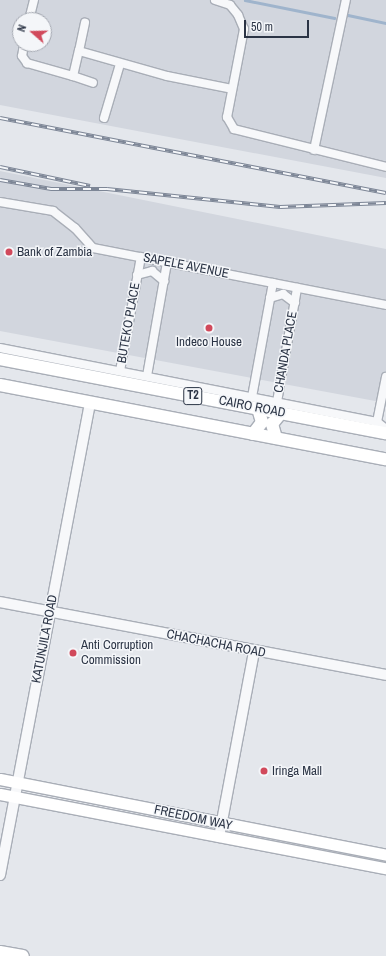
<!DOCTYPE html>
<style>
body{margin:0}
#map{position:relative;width:386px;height:956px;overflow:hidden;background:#e4e7ec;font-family:"Archivo Narrow",sans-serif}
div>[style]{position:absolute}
.built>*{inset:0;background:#d2d6de}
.stream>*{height:2.5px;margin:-1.25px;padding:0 1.25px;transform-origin:1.25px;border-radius:1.25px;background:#9fb4cc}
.roads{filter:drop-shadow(1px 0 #a9aeb7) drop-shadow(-1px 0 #a9aeb7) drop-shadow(0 1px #a9aeb7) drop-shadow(0 -1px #a9aeb7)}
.minor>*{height:8px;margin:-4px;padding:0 4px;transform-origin:4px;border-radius:4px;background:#f7f8fa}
.tertiary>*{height:10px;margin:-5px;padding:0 5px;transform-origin:5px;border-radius:5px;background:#f7f8fa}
.secondary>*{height:11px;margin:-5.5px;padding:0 5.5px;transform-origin:5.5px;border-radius:5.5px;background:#fff}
.primary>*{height:12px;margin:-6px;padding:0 6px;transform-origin:6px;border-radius:6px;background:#fff}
.rail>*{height:4px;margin-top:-2px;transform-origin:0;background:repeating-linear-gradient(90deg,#f4f6f9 0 8px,#7d8696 0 16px);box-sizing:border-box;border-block:1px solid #7d8696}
.dots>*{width:11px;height:11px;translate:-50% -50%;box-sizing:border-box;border:2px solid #f4f6f9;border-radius:50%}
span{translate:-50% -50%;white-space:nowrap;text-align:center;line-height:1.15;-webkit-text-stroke:3px #f4f6f9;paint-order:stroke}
.shield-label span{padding:1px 3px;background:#f4f6f9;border:1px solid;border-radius:3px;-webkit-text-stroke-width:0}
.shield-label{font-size:12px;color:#2b3445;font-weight:700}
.poi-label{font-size:13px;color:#2b3445}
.left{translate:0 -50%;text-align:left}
.street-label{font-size:13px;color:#2b3445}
.north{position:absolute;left:12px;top:12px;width:40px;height:40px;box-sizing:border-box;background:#f4f6f9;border:1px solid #a4a8b1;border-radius:50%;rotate:290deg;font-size:11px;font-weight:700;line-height:16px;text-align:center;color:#2b3445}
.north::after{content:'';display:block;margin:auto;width:14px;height:18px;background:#d1495b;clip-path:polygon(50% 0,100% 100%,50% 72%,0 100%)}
.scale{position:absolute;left:244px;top:20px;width:65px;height:18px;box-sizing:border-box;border:2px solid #2b3445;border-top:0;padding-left:5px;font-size:12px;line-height:14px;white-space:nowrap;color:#2b3445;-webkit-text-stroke:3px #f4f6f9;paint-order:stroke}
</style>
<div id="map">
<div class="built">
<i style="clip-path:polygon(evenodd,0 0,386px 0,386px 178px,0 105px,0 0,20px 20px,44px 20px,44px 44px,20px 44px,20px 20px)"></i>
<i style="clip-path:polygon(0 171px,386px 249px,386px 403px,0 331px)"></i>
</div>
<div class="stream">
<i style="left:245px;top:0;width:91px;rotate:11.4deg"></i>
<i style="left:348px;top:15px;width:39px;rotate:12deg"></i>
</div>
<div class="roads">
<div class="minor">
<i style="left:215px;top:0;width:16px;rotate:18deg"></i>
<i style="left:230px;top:5px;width:13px;rotate:51deg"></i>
<i style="left:238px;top:15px;width:15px;rotate:67deg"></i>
<i style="left:244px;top:29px;width:90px;rotate:100.9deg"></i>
<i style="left:227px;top:117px;width:14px;rotate:60deg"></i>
<i style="left:234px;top:129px;width:157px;rotate:14deg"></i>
<i style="left:29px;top:20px;width:21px;rotate:-76deg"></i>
<i style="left:24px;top:44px;width:12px;rotate:99deg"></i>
<i style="left:22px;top:56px;width:9px;rotate:54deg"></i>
<i style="left:27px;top:63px;width:48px;rotate:15.8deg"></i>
<i style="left:73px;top:76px;width:26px;rotate:-77deg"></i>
<i style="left:79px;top:51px;width:91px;rotate:15.9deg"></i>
<i style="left:167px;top:76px;width:66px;rotate:11.3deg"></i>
<i style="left:79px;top:51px;width:29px;rotate:-78deg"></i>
<i style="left:73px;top:76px;width:21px;rotate:19deg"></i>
<i style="left:104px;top:118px;width:56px;rotate:-73.5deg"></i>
<i style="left:314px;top:150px;width:153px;rotate:-78deg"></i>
<i style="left:0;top:202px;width:54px;rotate:9.6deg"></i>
<i style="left:53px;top:211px;width:28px;rotate:38deg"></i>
<i style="left:75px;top:228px;width:27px;rotate:48deg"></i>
<i style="left:93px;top:248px;width:298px;rotate:11deg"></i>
<i style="left:137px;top:275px;width:16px;rotate:-15deg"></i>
<i style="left:152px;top:271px;width:16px;rotate:40deg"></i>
<i style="left:270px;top:298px;width:14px;rotate:-17deg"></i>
<i style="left:283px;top:294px;width:15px;rotate:37deg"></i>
<i style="left:0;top:348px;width:384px;rotate:11.1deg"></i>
<i style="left:377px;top:422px;width:11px;rotate:38deg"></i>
<i style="left:120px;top:371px;width:116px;rotate:-79.6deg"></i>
<i style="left:147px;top:376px;width:116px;rotate:-80deg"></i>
<i style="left:252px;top:397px;width:116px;rotate:-79.6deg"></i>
<i style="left:277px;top:402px;width:116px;rotate:-80deg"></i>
<i style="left:377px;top:422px;width:46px;rotate:-78.7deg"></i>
</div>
<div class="tertiary">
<i style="left:0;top:602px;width:393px;rotate:10.7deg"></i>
<i style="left:219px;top:837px;width:189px;rotate:-79.3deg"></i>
<i style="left:0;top:875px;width:481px;rotate:-79.2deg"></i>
</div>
<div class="secondary">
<i style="left:0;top:779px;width:393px;rotate:11.1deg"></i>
<i style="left:0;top:794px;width:393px;rotate:10.9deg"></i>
</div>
<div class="primary">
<i style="left:0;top:359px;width:393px;rotate:10.9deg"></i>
<i style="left:0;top:385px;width:393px;rotate:10.9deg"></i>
<i style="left:253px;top:434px;width:15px;rotate:-53deg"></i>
<i style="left:262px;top:422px;width:14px;rotate:-107deg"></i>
<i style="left:276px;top:438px;width:15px;rotate:-106deg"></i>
<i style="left:272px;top:424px;width:14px;rotate:-51deg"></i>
<i style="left:0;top:952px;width:23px;rotate:10deg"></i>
</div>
</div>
<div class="rail">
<i style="left:0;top:118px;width:393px;rotate:11deg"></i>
<i style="left:0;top:167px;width:92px;rotate:11.9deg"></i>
<i style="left:0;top:180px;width:52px;rotate:10deg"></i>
<i style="left:51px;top:189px;width:56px"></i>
<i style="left:107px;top:189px;width:174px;rotate:5.9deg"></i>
<i style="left:280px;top:207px;width:106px;rotate:-2.2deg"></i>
</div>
<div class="dots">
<i style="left:9px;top:252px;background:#d1495b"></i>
<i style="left:209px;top:328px;background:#d1495b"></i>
<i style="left:73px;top:653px;background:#d1495b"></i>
<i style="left:264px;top:771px;background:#d1495b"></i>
</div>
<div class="shield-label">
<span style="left:193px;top:396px">T2</span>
</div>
<div class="poi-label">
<span class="left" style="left:17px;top:252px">Bank of Zambia</span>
<span style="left:209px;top:342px">Indeco House</span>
<span class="left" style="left:81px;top:653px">Anti Corruption<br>Commission</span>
<span class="left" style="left:272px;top:771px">Iringa Mall</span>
</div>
<div class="street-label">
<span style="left:186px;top:266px;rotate:11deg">SAPELE AVENUE</span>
<span style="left:129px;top:323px;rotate:-80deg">BUTEKO PLACE</span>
<span style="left:286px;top:352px;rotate:-80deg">CHANDA PLACE</span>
<span style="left:252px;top:407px;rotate:11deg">CAIRO ROAD</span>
<span style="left:45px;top:639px;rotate:-79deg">KATUNJILA ROAD</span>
<span style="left:216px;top:644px;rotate:11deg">CHACHACHA ROAD</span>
<span style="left:193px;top:818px;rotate:12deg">FREEDOM WAY</span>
</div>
<div class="north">N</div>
<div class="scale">50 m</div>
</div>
